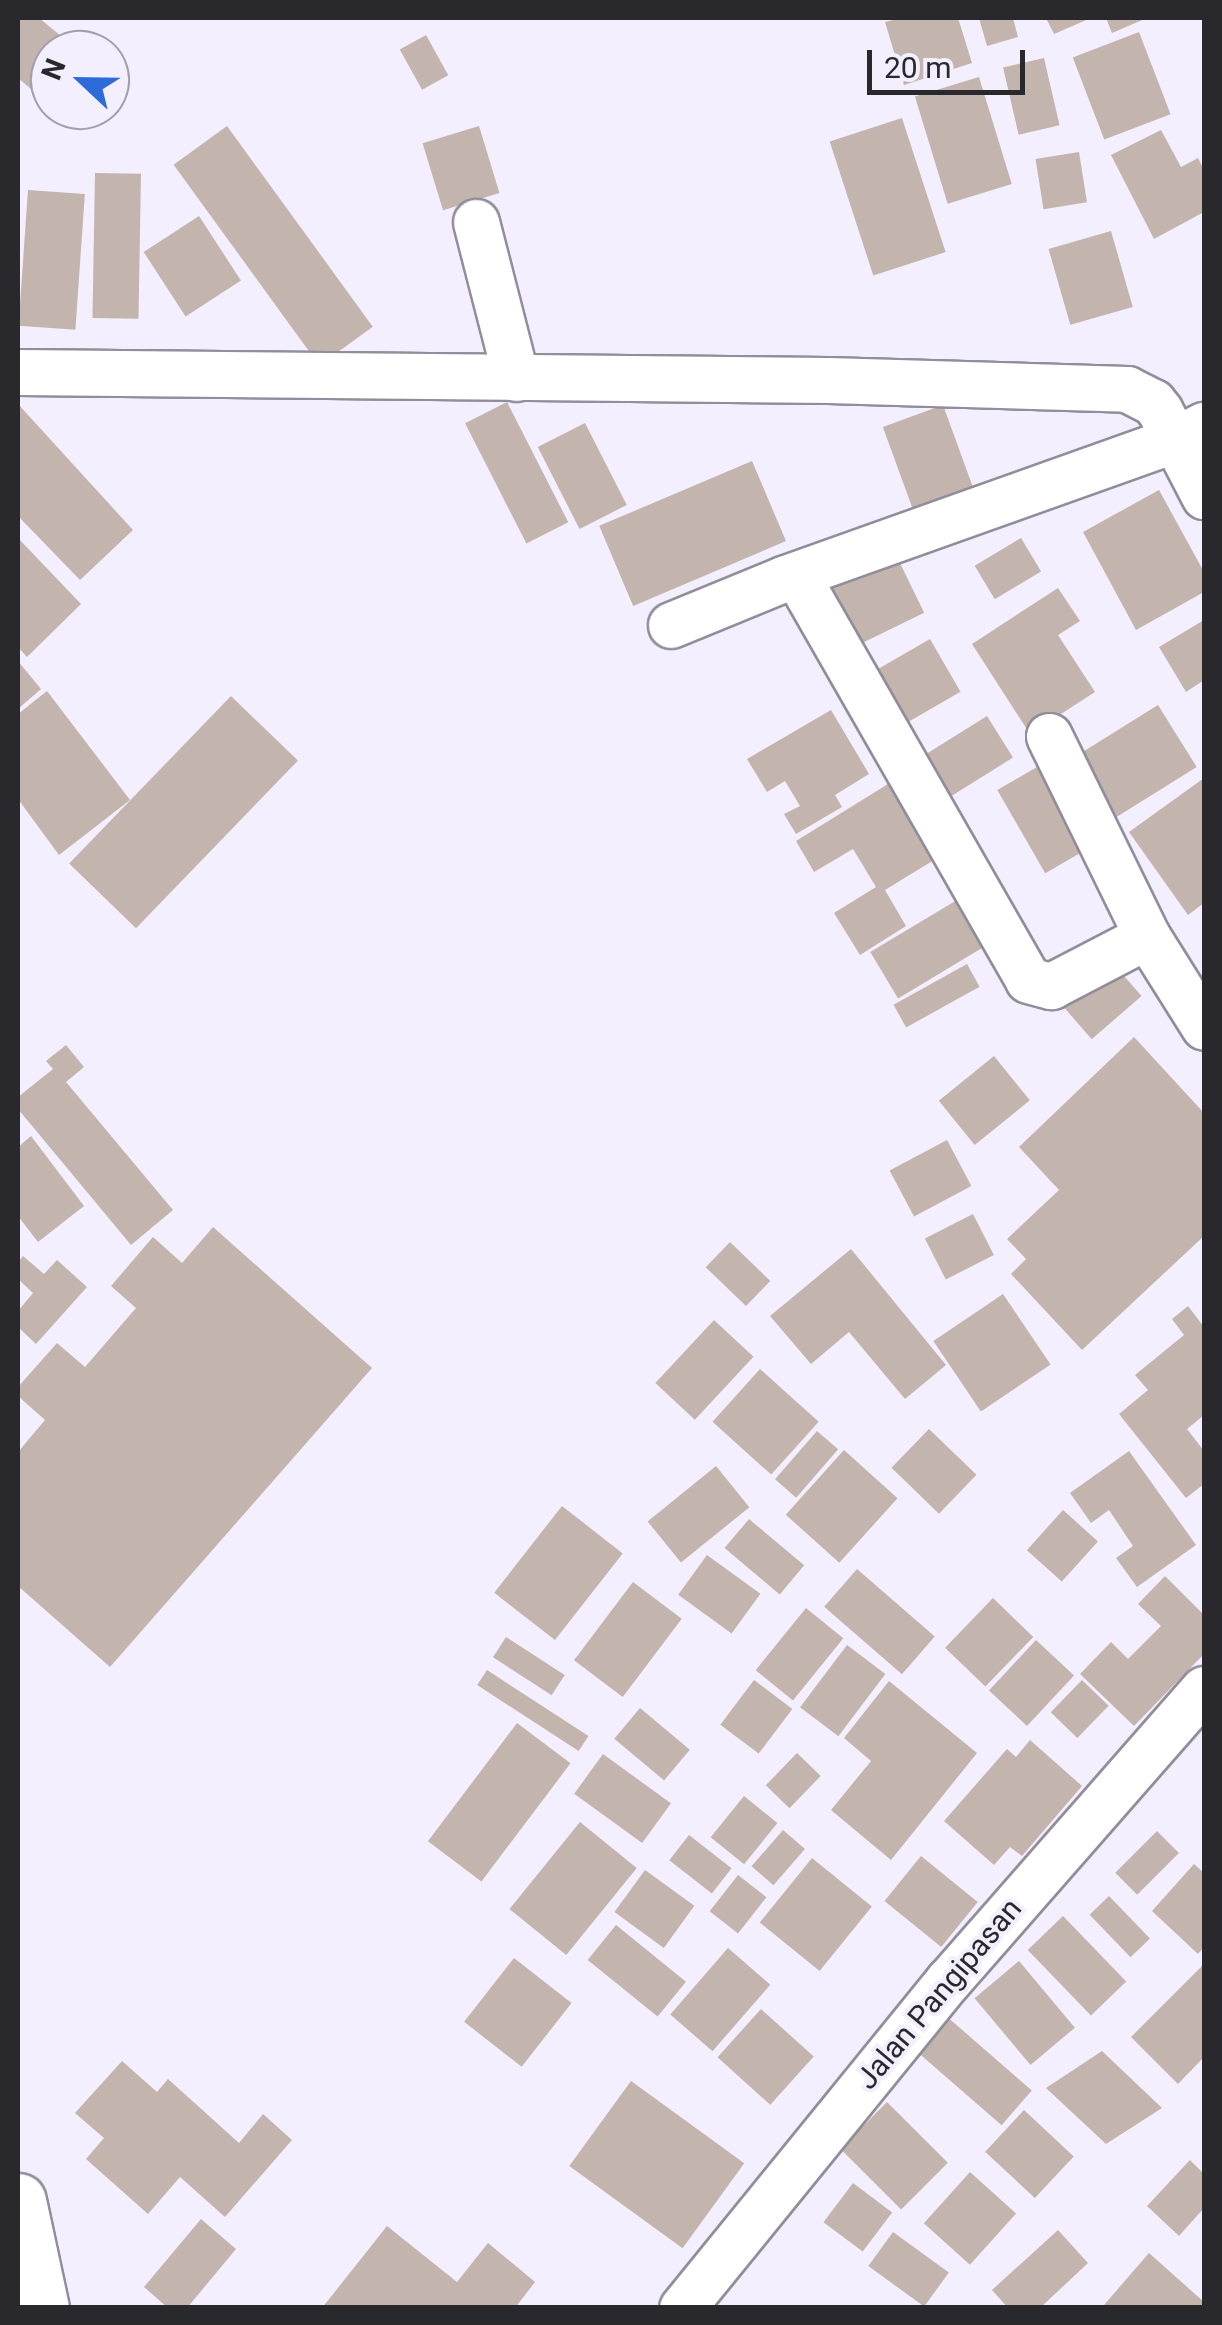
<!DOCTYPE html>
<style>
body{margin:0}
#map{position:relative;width:1222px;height:2325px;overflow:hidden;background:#f3effe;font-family:Roboto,sans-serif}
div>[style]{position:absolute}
.building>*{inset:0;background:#c3b4ad;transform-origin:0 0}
.roads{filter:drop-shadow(2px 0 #918d9b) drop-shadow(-2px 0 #918d9b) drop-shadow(0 2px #918d9b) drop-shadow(0 -2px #918d9b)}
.street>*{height:45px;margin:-22.5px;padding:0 22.5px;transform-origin:22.5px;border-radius:22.5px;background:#fff}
.secondary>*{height:55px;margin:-27.5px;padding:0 27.5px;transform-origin:27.5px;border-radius:27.5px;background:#fff}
span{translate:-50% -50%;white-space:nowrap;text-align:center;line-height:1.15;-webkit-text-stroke:8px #f3effe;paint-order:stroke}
.street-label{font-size:30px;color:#29282d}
.frame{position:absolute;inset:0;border:20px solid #29282d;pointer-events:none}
.north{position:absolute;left:30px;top:30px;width:100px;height:100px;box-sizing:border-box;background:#f3effe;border:2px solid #a29faa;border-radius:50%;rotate:292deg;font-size:28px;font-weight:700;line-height:40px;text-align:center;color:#29282d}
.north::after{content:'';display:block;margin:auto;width:35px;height:45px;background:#2d6bd8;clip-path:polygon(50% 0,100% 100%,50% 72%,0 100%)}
.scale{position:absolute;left:867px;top:50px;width:158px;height:45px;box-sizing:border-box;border:5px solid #29282d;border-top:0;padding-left:12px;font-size:30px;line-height:35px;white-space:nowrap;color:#29282d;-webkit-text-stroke:8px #f3effe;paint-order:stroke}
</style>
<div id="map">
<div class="building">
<i style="clip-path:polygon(18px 18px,39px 18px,78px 50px,50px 50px,50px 105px,18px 78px)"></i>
<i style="clip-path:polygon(901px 18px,958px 18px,972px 63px,904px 85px,885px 22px)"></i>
<i style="clip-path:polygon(979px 18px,1013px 18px,1018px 37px,987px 46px)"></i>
<i style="clip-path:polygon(1046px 18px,1091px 18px,1054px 34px)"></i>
<i style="clip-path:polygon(1106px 18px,1147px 18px,1112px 33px)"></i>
<i style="left:1139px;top:32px;width:88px;height:71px;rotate:69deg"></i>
<i style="left:426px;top:35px;width:46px;height:30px;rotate:61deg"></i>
<i style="left:1044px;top:58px;width:69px;height:42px;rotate:77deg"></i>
<i style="left:979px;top:77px;width:112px;height:67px;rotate:73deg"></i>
<i style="clip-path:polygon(56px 110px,94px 110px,79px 129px)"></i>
<i style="left:902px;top:118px;width:141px;height:76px;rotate:72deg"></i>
<i style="left:227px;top:126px;width:248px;height:66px;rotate:54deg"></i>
<i style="left:479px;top:126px;width:70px;height:59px;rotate:73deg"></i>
<i style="clip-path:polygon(1161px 130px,1181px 167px,1198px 158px,1204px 170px,1204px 212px,1154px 239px,1111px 155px)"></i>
<i style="left:1079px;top:152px;width:51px;height:44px;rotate:81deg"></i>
<i style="left:95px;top:173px;width:46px;height:145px;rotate:1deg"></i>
<i style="left:28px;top:190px;width:57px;height:136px;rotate:4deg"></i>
<i style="left:199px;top:216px;width:77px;height:66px;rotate:57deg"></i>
<i style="left:1111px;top:231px;width:79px;height:65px;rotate:74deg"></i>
<i style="left:507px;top:402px;width:135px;height:47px;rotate:63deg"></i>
<i style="clip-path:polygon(18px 404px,133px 530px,80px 580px,18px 516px)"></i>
<i style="left:943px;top:405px;width:95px;height:64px;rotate:70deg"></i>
<i style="left:585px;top:423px;width:92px;height:53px;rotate:63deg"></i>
<i style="left:752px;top:461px;width:87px;height:166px;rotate:67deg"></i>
<i style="clip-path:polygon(1159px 490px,1204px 572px,1204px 592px,1136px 630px,1083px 532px)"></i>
<i style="clip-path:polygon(18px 538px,81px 604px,27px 657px,18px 647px)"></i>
<i style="left:1021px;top:538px;width:39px;height:54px;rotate:59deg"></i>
<i style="left:897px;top:557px;width:62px;height:85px;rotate:64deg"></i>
<i style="clip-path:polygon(1058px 588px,1080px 621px,1058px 635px,1095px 692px,1030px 734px,972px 644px)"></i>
<i style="clip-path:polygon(1204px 620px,1204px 680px,1186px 692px,1159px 647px)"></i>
<i style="left:930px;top:639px;width:61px;height:75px;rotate:60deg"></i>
<i style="clip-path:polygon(18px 661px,41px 689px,18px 709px)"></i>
<i style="clip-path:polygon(47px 691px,130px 800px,59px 855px,18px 799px,18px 714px)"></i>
<i style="left:231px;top:696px;width:93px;height:233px;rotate:44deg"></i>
<i style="left:1158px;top:705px;width:73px;height:95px;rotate:58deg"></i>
<i style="clip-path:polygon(831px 710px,869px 774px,835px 795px,842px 807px,796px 834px,784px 814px,800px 806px,785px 781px,767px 792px,747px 759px)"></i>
<i style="left:987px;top:716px;width:49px;height:74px;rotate:58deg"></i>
<i style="left:1044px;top:763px;width:96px;height:54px;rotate:60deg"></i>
<i style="clip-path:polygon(1204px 778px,1204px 903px,1188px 915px,1129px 832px)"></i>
<i style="clip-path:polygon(888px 784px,934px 860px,885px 890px,906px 926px,860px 955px,834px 913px,876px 887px,853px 849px,814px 872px,796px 841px)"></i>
<i style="left:962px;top:897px;width:54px;height:107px;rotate:59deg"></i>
<i style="left:1112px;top:962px;width:45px;height:66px;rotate:49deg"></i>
<i style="left:967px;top:964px;width:26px;height:84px;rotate:61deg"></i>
<i style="clip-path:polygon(1134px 1037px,1204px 1113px,1204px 1236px,1082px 1350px,1011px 1274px,1026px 1259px,1007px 1239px,1059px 1190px,1019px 1147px)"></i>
<i style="clip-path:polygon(66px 1045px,84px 1067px,66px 1082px,173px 1210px,131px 1245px,18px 1109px,18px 1097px,53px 1069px,46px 1061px)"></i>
<i style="left:994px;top:1056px;width:57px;height:71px;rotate:51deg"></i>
<i style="clip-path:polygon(31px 1136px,84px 1206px,38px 1242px,18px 1216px,18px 1147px)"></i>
<i style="left:947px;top:1140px;width:52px;height:65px;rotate:62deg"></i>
<i style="left:973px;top:1214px;width:46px;height:54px;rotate:63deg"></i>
<i style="clip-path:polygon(213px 1227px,372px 1368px,110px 1667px,18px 1586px,18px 1452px,45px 1420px,18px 1396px,18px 1387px,57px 1343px,85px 1367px,136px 1308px,111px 1286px,153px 1237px,182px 1263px)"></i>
<i style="left:730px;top:1242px;width:56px;height:35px;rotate:44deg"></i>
<i style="clip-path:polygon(851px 1249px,946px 1365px,905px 1399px,849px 1332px,811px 1364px,770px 1316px)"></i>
<i style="clip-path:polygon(23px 1256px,44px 1274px,57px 1260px,87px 1287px,36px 1344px,18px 1327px,18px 1311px,33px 1293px,18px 1279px,18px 1262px)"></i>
<i style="left:1003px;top:1294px;width:85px;height:84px;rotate:56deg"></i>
<i style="clip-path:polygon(1188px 1306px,1204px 1327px,1204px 1415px,1187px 1429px,1204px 1451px,1204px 1484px,1186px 1498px,1119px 1414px,1148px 1390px,1135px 1375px,1184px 1335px,1172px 1319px)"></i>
<i style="left:714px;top:1320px;width:54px;height:86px;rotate:43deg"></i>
<i style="left:760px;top:1369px;width:79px;height:71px;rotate:42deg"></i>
<i style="left:929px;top:1429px;width:66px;height:54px;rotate:44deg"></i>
<i style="left:817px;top:1431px;width:28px;height:64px;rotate:41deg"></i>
<i style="left:844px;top:1450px;width:72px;height:87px;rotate:42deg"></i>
<i style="clip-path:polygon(1129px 1451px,1196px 1545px,1137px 1587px,1116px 1558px,1133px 1546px,1109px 1510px,1091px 1523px,1070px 1493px)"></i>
<i style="left:716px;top:1466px;width:53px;height:88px;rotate:51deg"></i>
<i style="left:562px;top:1506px;width:77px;height:110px;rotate:38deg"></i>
<i style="left:1063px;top:1510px;width:47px;height:54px;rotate:42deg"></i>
<i style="left:749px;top:1519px;width:72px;height:38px;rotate:40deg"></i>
<i style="left:707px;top:1555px;width:66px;height:49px;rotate:36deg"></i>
<i style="left:857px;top:1569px;width:103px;height:50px;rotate:41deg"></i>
<i style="clip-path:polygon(1165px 1576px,1204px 1615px,1204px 1654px,1134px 1726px,1080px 1674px,1111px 1642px,1128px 1659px,1161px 1626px,1138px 1604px)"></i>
<i style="left:633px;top:1582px;width:61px;height:98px;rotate:37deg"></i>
<i style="left:993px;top:1598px;width:56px;height:69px;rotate:44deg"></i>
<i style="left:806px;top:1608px;width:48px;height:80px;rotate:39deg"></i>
<i style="left:506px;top:1637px;width:70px;height:24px;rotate:33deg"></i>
<i style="left:1036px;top:1640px;width:52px;height:69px;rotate:43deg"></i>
<i style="left:847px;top:1645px;width:48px;height:78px;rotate:37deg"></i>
<i style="left:487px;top:1670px;width:121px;height:18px;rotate:33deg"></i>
<i style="left:754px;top:1680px;width:48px;height:56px;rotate:37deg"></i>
<i style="left:1082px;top:1680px;width:37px;height:45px;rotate:44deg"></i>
<i style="clip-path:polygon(889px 1681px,977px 1753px,891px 1860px,831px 1810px,871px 1761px,844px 1738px)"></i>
<i style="left:640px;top:1708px;width:65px;height:40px;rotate:40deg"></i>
<i style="left:517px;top:1723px;width:67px;height:148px;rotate:37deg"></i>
<i style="clip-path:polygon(1030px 1740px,1082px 1786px,1022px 1856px,1010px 1847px,994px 1865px,944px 1821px,1007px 1749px,1016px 1757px)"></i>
<i style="left:797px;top:1753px;width:33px;height:45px;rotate:44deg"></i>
<i style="left:603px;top:1754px;width:84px;height:49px;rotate:36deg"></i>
<i style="left:744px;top:1796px;width:43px;height:53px;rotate:39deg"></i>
<i style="left:580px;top:1822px;width:73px;height:112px;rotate:39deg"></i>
<i style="left:783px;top:1830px;width:29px;height:48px;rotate:41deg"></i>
<i style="left:1157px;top:1831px;width:31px;height:59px;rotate:45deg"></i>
<i style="left:689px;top:1835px;width:54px;height:32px;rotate:38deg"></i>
<i style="left:921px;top:1856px;width:73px;height:58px;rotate:39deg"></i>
<i style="left:812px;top:1858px;width:77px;height:83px;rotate:39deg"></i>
<i style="clip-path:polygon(1194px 1864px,1204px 1873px,1204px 1947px,1198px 1954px,1152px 1911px)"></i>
<i style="left:645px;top:1870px;width:61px;height:52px;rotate:36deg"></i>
<i style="left:738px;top:1875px;width:36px;height:46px;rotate:38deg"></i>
<i style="left:1109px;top:1896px;width:59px;height:27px;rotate:46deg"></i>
<i style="left:1063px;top:1916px;width:91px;height:49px;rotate:46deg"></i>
<i style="left:616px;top:1925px;width:90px;height:45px;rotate:39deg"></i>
<i style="left:728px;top:1948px;width:56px;height:88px;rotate:41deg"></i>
<i style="left:514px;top:1958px;width:73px;height:81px;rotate:38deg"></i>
<i style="left:1019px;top:1961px;width:87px;height:58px;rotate:50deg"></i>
<i style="clip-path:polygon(1202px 1966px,1204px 2057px,1178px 2084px,1131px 2037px)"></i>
<i style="left:761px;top:2009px;width:71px;height:65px;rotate:42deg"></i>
<i style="left:945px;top:2015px;width:115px;height:46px;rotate:41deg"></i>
<i style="clip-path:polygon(1102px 2051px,1162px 2108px,1106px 2144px,1046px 2088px)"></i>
<i style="clip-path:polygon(122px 2061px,157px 2092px,168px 2079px,239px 2143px,263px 2114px,292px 2140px,225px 2217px,180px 2177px,148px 2214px,86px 2159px,104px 2138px,75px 2113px)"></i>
<i style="left:631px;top:2081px;width:140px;height:105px;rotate:36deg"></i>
<i style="left:887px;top:2102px;width:86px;height:66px;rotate:45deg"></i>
<i style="left:1024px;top:2110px;width:68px;height:57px;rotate:43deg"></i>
<i style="clip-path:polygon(1190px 2160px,1204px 2174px,1204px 2208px,1179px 2236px,1147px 2206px)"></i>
<i style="left:970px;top:2172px;width:62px;height:69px;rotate:42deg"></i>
<i style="left:853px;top:2183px;width:49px;height:49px;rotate:37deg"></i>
<i style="clip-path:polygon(201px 2219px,236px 2249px,187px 2308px,168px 2308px,144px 2287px)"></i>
<i style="clip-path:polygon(387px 2226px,457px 2282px,488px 2243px,535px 2282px,515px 2308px,322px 2308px)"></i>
<i style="clip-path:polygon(1058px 2230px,1088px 2263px,1040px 2308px,1008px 2308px,992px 2290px)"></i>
<i style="left:893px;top:2232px;width:69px;height:42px;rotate:36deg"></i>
<i style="clip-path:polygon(1149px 2253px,1204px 2302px,1204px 2308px,1104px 2305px)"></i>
</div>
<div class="roads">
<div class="street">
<i style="left:476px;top:222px;width:161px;rotate:75.6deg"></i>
<i style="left:18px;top:372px;width:810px;rotate:0.57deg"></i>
<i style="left:828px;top:380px;width:299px;rotate:1.7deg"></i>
<i style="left:1127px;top:389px;width:29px;rotate:27deg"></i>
<i style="left:1153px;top:402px;width:11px;rotate:52deg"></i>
<i style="left:1160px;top:411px;width:96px;rotate:62.6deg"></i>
<i style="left:797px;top:576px;width:465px;rotate:60.2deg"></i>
<i style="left:1028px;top:980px;width:24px;rotate:15deg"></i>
<i style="left:1051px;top:986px;width:108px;rotate:-27.5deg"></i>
<i style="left:1147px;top:936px;width:107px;rotate:57.9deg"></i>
<i style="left:671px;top:625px;width:121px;rotate:-22.3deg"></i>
<i style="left:783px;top:579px;width:415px;rotate:-19.6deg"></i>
<i style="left:1174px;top:440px;width:34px;rotate:-27deg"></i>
<i style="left:1049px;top:736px;width:223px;rotate:63.9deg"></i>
<i style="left:682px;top:2308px;width:422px;rotate:-50.9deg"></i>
<i style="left:948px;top:1981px;width:388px;rotate:-48.8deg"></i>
</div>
<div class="secondary">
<i style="left:18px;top:2201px;width:109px;rotate:77.9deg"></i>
</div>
</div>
<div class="street-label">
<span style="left:939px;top:1994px;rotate:-50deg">Jalan Pangipasan</span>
</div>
<div class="frame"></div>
<div class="north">N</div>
<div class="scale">20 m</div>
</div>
